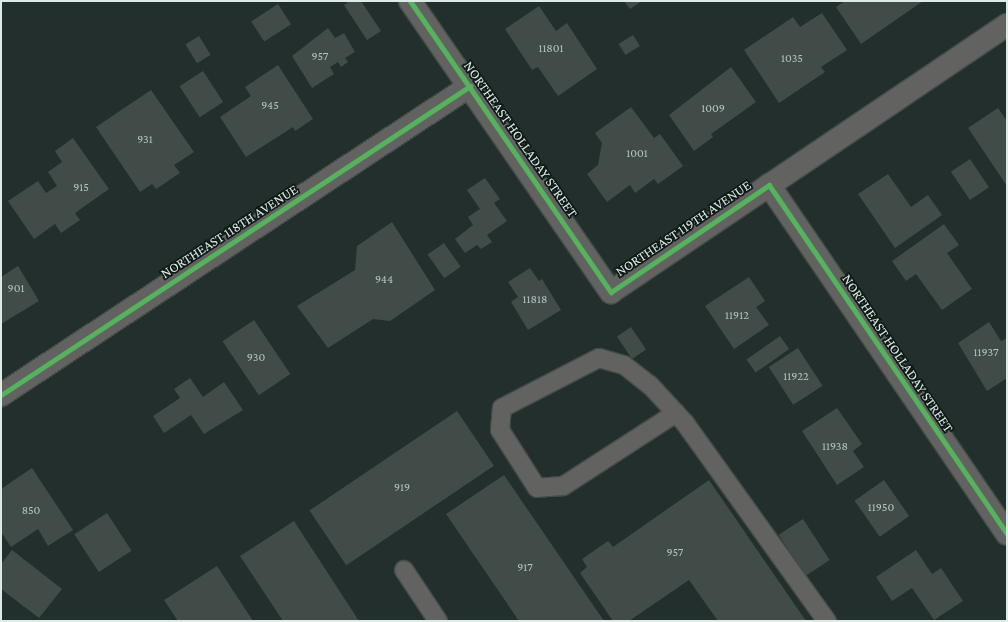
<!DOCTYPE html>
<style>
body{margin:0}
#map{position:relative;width:1008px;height:622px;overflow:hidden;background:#232f2c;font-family:"Crimson Pro",serif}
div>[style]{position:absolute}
.building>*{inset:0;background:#414c49;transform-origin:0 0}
.roads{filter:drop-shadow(1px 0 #424c49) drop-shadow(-1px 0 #424c49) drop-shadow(0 1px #424c49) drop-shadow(0 -1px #424c49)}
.lane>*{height:18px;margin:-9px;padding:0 9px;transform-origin:9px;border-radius:9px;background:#626361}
.street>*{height:22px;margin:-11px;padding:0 11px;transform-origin:11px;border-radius:11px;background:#626361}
.cycleway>*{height:5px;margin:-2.5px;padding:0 2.5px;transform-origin:2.5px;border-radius:2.5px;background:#56b35d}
span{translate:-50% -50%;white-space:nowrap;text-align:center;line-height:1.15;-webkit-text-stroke:3.5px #0f1a17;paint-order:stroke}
.number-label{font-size:12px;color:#b6c3c0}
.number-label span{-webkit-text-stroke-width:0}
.street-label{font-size:14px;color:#ddebe7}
.frame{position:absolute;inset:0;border:2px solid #ddebe7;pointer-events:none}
</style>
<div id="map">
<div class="building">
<i style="clip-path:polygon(350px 1px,361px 1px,381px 31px,367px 40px,344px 5px)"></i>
<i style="clip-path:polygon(624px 1px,642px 1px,630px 9px)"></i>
<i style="clip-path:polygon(845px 1px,923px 1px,861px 44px,836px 7px)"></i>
<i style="left:278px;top:4px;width:24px;height:32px;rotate:57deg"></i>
<i style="clip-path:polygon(539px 6px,556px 31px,567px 23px,597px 69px,558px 96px,538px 67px,532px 70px,505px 29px)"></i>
<i style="clip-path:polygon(822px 13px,847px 50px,821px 67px,825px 72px,779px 103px,744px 50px,793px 17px,800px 27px)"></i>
<i style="clip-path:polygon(328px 28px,335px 38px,344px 33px,355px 52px,345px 58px,348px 62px,341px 67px,338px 62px,330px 67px,334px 74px,312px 88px,292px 56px)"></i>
<i style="left:633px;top:35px;width:13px;height:17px;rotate:58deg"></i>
<i style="left:199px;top:36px;width:22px;height:16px;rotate:58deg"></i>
<i style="clip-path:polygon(278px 65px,313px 119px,295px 131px,293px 127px,246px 157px,220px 117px,251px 96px,245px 87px)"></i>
<i style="clip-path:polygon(731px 67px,756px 102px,711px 134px,713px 137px,694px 151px,669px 115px)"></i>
<i style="left:203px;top:71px;width:37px;height:28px;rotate:57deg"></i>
<i style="clip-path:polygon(151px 90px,194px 152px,174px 165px,180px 173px,156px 189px,152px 184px,140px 192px,96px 127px)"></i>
<i style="clip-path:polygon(631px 107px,654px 138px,660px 134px,683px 166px,658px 184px,654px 179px,635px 193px,630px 185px,607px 202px,587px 174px,598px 165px,602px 143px,595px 133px)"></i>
<i style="clip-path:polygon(998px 108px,1007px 121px,1007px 186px,968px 128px)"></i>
<i style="clip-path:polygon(73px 138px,109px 189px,75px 213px,80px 220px,61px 233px,55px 224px,34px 239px,8px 201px,38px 181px,46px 193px,57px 186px,48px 172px,62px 162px,55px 151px)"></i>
<i style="left:970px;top:159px;width:34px;height:23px;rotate:56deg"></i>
<i style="clip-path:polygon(888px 174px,911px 207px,928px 195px,942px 215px,895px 248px,858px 194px)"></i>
<i style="clip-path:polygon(485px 178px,500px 199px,494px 203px,507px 221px,487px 235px,492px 242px,481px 249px,477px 245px,465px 253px,455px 239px,473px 225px,468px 217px,480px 209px,467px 190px)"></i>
<i style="clip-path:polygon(392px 222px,435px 290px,390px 321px,373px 319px,328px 348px,297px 306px,355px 270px,357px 246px)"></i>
<i style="clip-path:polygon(944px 224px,959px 245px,947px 253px,972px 289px,942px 310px,916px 274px,906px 281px,892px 261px)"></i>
<i style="left:444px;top:243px;width:29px;height:20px;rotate:55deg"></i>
<i style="clip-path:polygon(18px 266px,39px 301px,1px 324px,1px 277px)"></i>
<i style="clip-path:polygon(530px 268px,539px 281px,542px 279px,561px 310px,528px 330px,511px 302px,518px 297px,508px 282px)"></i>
<i style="clip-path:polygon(749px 277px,765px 301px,756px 307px,769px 325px,734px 349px,705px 306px)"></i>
<i style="left:254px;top:320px;width:65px;height:38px;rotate:56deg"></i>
<i style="clip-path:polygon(989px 322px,1001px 341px,1007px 338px,1007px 378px,987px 391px,958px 343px)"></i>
<i style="left:631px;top:327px;width:27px;height:17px;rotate:56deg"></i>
<i style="left:780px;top:336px;width:16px;height:41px;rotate:55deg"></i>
<i style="left:798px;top:348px;width:45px;height:35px;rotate:57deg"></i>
<i style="clip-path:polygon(190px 378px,203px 397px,224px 382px,243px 410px,204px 434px,191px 415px,164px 433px,153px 416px,180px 398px,174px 389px)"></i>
<i style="clip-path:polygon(837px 408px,862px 444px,853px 451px,864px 467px,837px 485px,802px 431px)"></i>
<i style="left:457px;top:411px;width:66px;height:178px;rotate:56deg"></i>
<i style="clip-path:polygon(32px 468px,73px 530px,48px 546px,38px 529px,11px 547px,1px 532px,1px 489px)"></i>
<i style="clip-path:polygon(504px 475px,604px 621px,519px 621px,446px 514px)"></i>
<i style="clip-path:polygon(709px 480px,806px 621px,718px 621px,689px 580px,629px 621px,613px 621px,580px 573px,587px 567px,582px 559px,608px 541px,613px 547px)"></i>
<i style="left:884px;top:480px;width:44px;height:36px;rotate:55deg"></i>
<i style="left:107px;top:513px;width:45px;height:39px;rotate:57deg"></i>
<i style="left:803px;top:519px;width:49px;height:29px;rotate:57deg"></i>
<i style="clip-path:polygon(294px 521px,359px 621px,283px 621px,240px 556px)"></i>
<i style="clip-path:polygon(12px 550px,62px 589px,39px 618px,1px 589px,1px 564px)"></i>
<i style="clip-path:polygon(916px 550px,932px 574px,941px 568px,963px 601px,934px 620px,912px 588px,892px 601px,876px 577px)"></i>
<i style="clip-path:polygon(217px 566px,253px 621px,178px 621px,164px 600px)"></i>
</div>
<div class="roads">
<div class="lane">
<i style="left:676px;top:413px;width:135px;rotate:147.1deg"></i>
<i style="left:563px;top:486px;width:26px;rotate:176deg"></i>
<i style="left:537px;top:488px;width:69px;rotate:-122.5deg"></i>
<i style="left:500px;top:430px;width:22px;rotate:-85deg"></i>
<i style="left:502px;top:408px;width:109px;rotate:-27.3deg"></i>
<i style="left:599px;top:358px;width:26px;rotate:16deg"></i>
<i style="left:624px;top:365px;width:33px;rotate:38deg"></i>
<i style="left:650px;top:385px;width:52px;rotate:47.4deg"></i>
<i style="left:685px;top:423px;width:244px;rotate:54.4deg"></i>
<i style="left:404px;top:570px;width:61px;rotate:56.3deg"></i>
</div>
<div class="street">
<i style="left:410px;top:1px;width:354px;rotate:55.4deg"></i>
<i style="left:611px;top:292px;width:478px;rotate:-34deg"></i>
<i style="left:769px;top:185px;width:422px;rotate:55.7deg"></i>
<i style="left:1px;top:395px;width:562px;rotate:-33.38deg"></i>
</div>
</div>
<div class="cycleway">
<i style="left:410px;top:1px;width:354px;rotate:55.4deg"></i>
<i style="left:611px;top:292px;width:191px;rotate:-34.1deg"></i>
<i style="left:769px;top:185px;width:422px;rotate:55.7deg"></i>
<i style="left:1px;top:395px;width:562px;rotate:-33.38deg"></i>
</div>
<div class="number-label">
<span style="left:551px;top:49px">11801</span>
<span style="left:320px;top:57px">957</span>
<span style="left:792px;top:59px">1035</span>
<span style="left:270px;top:106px">945</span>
<span style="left:713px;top:109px">1009</span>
<span style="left:145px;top:140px">931</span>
<span style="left:637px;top:154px">1001</span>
<span style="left:81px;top:188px">915</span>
<span style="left:384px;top:280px">944</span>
<span style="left:16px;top:289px">901</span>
<span style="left:535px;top:300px">11818</span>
<span style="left:737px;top:316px">11912</span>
<span style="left:986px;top:353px">11937</span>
<span style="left:256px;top:358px">930</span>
<span style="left:796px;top:377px">11922</span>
<span style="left:835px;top:447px">11938</span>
<span style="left:402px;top:488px">919</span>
<span style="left:881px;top:508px">11950</span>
<span style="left:31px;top:511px">850</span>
<span style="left:675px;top:553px">957</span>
<span style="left:525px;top:568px">917</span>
</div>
<div class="street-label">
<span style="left:521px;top:139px;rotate:55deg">NORTHEAST HOLLADAY STREET</span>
<span style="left:683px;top:228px;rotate:-34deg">NORTHEAST 119TH AVENUE</span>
<span style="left:229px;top:231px;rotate:-33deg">NORTHEAST 118TH AVENUE</span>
<span style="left:898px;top:353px;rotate:56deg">NORTHEAST HOLLADAY STREET</span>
</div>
<div class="frame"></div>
</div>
